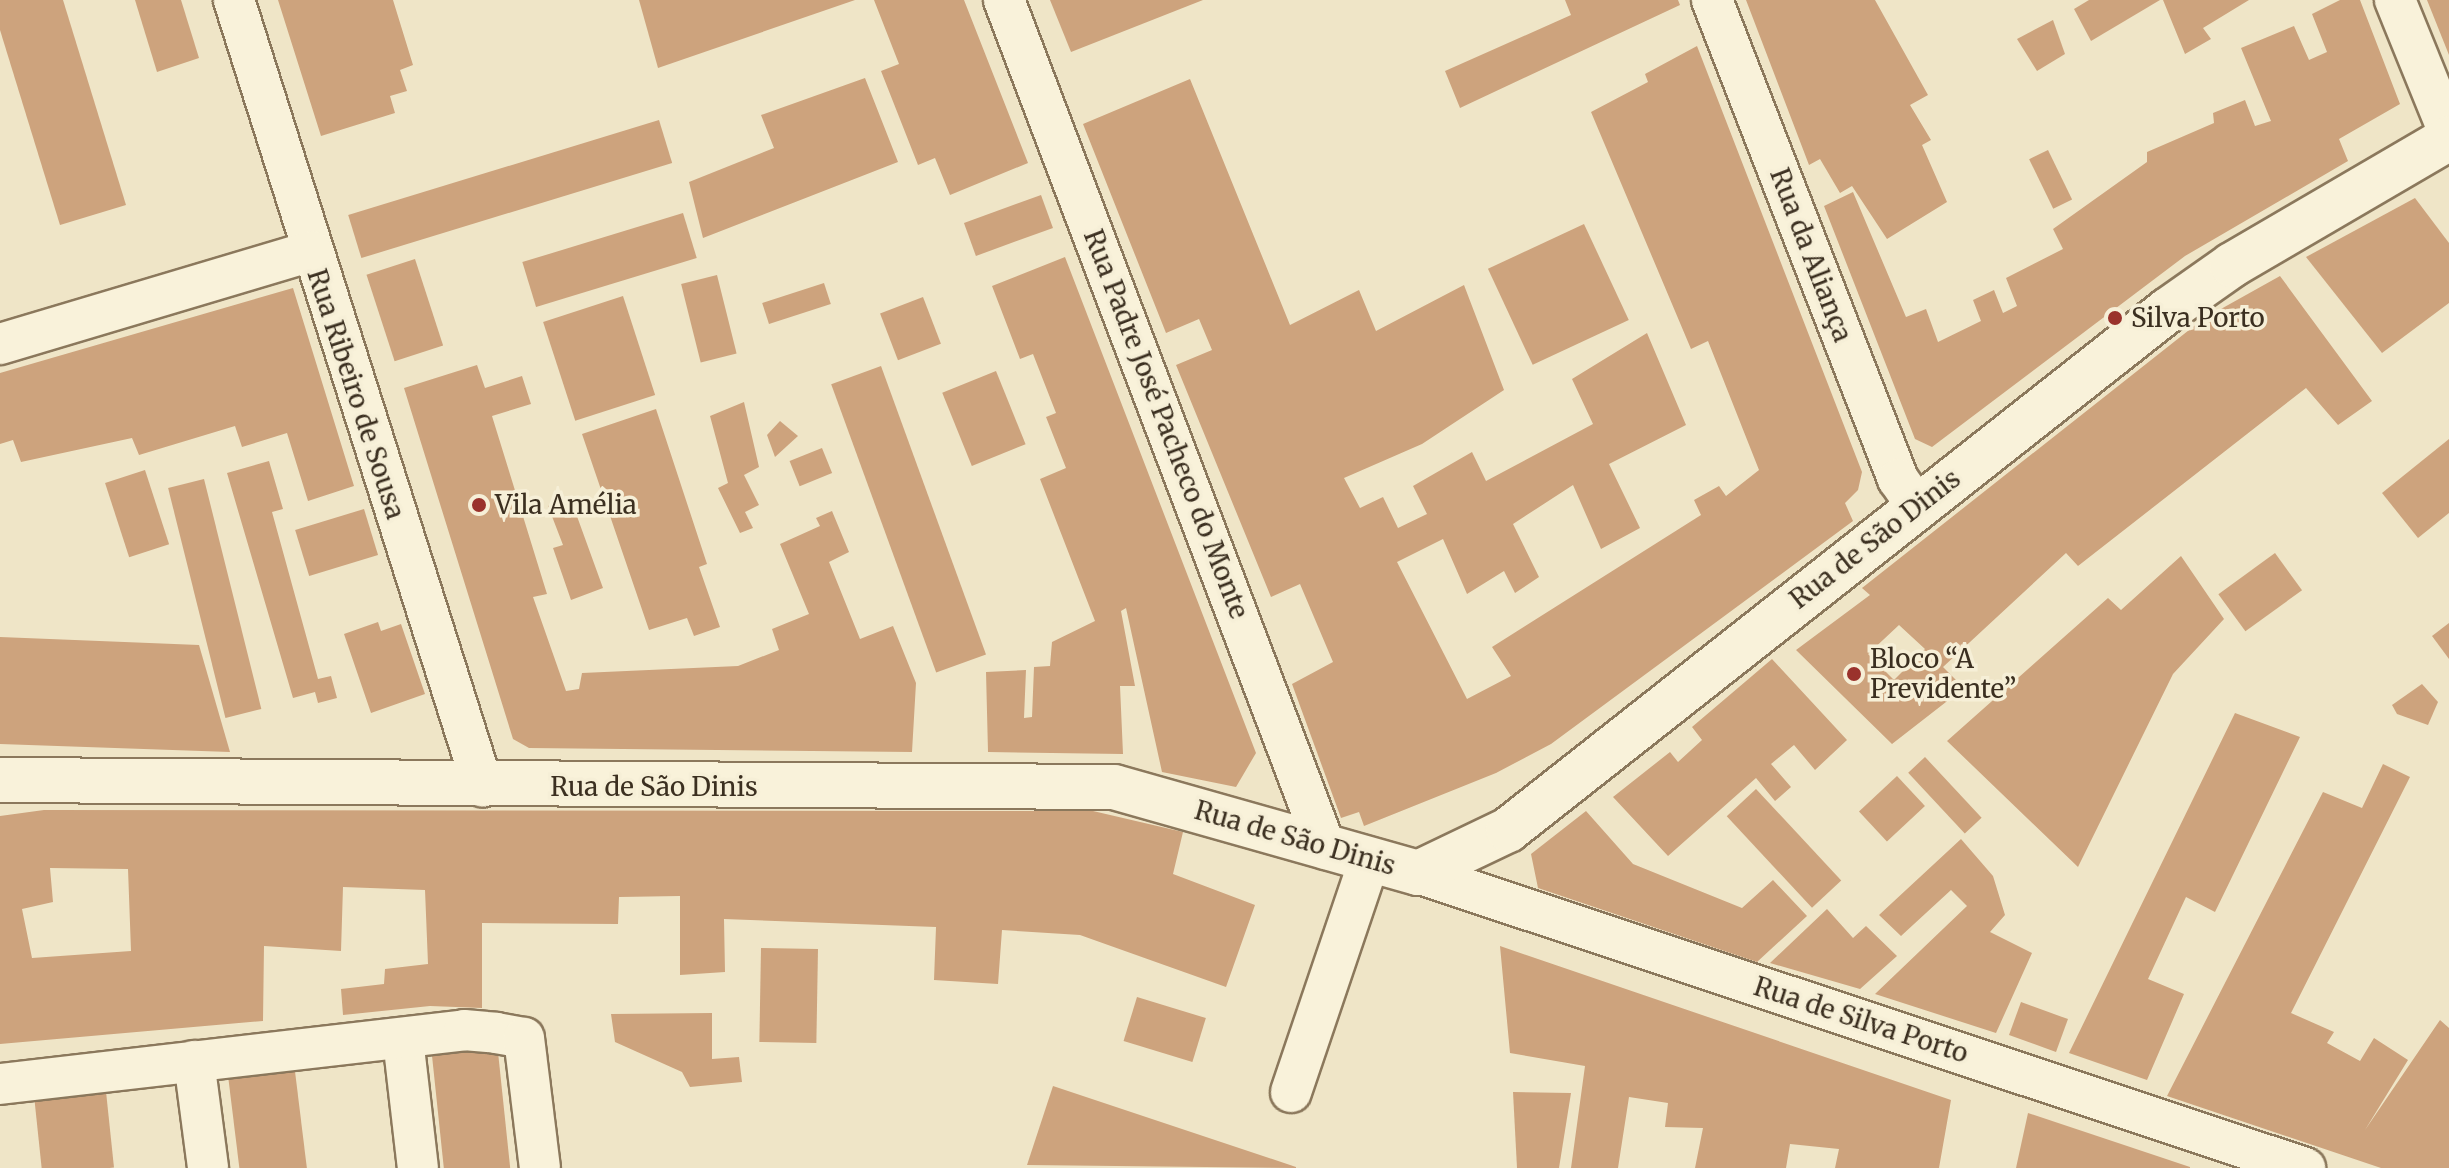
<!DOCTYPE html>
<meta charset="utf-8">
<style>
body{margin:0}
#map{position:relative;width:2449px;height:1168px;overflow:hidden;background:#efe5c7;font-family:Merriweather,serif}
div>[style]{position:absolute}
.building>*{inset:0;background:#cda37d;transform-origin:0 0}
.roads{filter:drop-shadow(2px 0 #8b785c) drop-shadow(-2px 0 #8b785c) drop-shadow(0 2px #8b785c) drop-shadow(0 -2px #8b785c)}
.minor>*{height:40px;margin:-20px;padding:0 20px;transform-origin:20px;border-radius:20px;background:#f9f2da}
.tertiary>*{height:44px;margin:-22px;padding:0 22px;transform-origin:22px;border-radius:22px;background:#f9f2da}
.dots>*{width:22px;height:22px;translate:-50% -50%;box-sizing:border-box;border:4px solid #f6efd7;border-radius:50%}
span{translate:-50% -50%;white-space:nowrap;text-align:center;line-height:1.15;-webkit-text-stroke:7px #f6efd7;paint-order:stroke}
.street-label{font-size:26px;color:#3b2f20}
.poi-label{font-size:26px;color:#3b2f20}
.left{translate:0 -50%;text-align:left}
</style>
<div id="map">
<div class="building">
<i style="clip-path:polygon(0 0,63px 0,126px 205px,60px 225px,0 30px)"></i>
<i style="clip-path:polygon(135px 0,181px 0,199px 58px,157px 72px)"></i>
<i style="clip-path:polygon(278px 0,393px 0,413px 65px,400px 70px,407px 91px,390px 96px,395px 113px,321px 136px)"></i>
<i style="clip-path:polygon(639px 0,855px 0,658px 68px)"></i>
<i style="clip-path:polygon(874px 0,964px 0,1028px 163px,950px 195px,935px 158px,918px 165px,881px 71px,899px 64px)"></i>
<i style="clip-path:polygon(1050px 0,1203px 0,1071px 52px)"></i>
<i style="clip-path:polygon(1565px 0,1678px 0,1680px 5px,1460px 108px,1445px 71px,1571px 15px)"></i>
<i style="clip-path:polygon(1746px 0,1875px 0,1928px 95px,1910px 105px,1931px 140px,1922px 145px,1947px 202px,1887px 239px,1852px 186px,1840px 193px,1820px 159px,1809px 165px)"></i>
<i style="clip-path:polygon(2089px 0,2160px 0,2091px 41px,2074px 9px)"></i>
<i style="clip-path:polygon(2163px 0,2249px 0,2203px 28px,2211px 39px,2185px 54px)"></i>
<i style="clip-path:polygon(2340px 0,2360px 0,2400px 104px,2339px 139px,2348px 161px,2185px 256px,1932px 447px,1915px 439px,1824px 206px,1853px 192px,1906px 317px,1926px 309px,1938px 342px,1981px 321px,1973px 300px,1994px 290px,2003px 313px,2017px 306px,2006px 278px,2063px 249px,2053px 229px,2147px 162px,2147px 152px,2214px 123px,2213px 113px,2245px 100px,2255px 126px,2271px 121px,2241px 48px,2294px 26px,2309px 60px,2327px 52px,2312px 14px)"></i>
<i style="clip-path:polygon(2427px 0,2449px 0,2449px 55px)"></i>
<i style="clip-path:polygon(2053px 20px,2065px 54px,2037px 71px,2017px 39px)"></i>
<i style="clip-path:polygon(1697px 46px,1862px 472px,1858px 490px,1845px 503px,1853px 521px,1551px 744px,1496px 773px,1364px 826px,1359px 812px,1341px 818px,1292px 684px,1333px 662px,1300px 584px,1271px 597px,1176px 365px,1212px 350px,1199px 319px,1166px 333px,1083px 124px,1190px 79px,1290px 325px,1359px 290px,1376px 331px,1464px 285px,1504px 390px,1422px 444px,1344px 478px,1360px 508px,1383px 497px,1398px 528px,1427px 514px,1413px 486px,1472px 452px,1486px 481px,1593px 424px,1572px 379px,1647px 333px,1686px 425px,1609px 464px,1640px 528px,1601px 549px,1573px 485px,1513px 524px,1539px 577px,1515px 593px,1504px 571px,1467px 594px,1443px 539px,1397px 562px,1467px 699px,1511px 676px,1492px 647px,1701px 515px,1694px 500px,1719px 486px,1726px 496px,1759px 470px,1708px 341px,1691px 349px,1591px 112px,1648px 82px,1645px 74px)"></i>
<i style="clip-path:polygon(865px 78px,898px 162px,703px 238px,689px 182px,774px 148px,761px 115px)"></i>
<i style="left:659px;top:120px;width:45px;height:325px;rotate:73deg"></i>
<i style="left:2048px;top:150px;width:55px;height:21px;rotate:64deg"></i>
<i style="left:1041px;top:195px;width:35px;height:82px;rotate:70deg"></i>
<i style="clip-path:polygon(2415px 198px,2449px 243px,2449px 303px,2382px 353px,2306px 257px)"></i>
<i style="left:683px;top:213px;width:47px;height:168px;rotate:73deg"></i>
<i style="left:1584px;top:224px;width:106px;height:106px;rotate:65deg"></i>
<i style="clip-path:polygon(1065px 257px,1256px 753px,1236px 787px,1162px 772px,1126px 608px,1121px 611px,1135px 686px,1120px 686px,1123px 754px,988px 752px,986px 672px,1026px 670px,1024px 718px,1032px 717px,1034px 667px,1050px 666px,1052px 642px,1095px 621px,1040px 479px,1066px 468px,1046px 417px,1056px 413px,1033px 354px,1020px 359px,992px 286px)"></i>
<i style="left:415px;top:259px;width:91px;height:51px;rotate:72deg"></i>
<i style="left:717px;top:275px;width:81px;height:37px;rotate:76deg"></i>
<i style="clip-path:polygon(evenodd,2280px 276px,2372px 401px,2338px 425px,2306px 388px,2078px 566px,2066px 553px,1943px 667px,1964px 688px,1892px 744px,1796px 650px,1870px 595px,1862px 588px,2203px 319px,2280px 276px,1899px 625px,1925px 649px,1894px 680px,1868px 654px,1899px 625px)"></i>
<i style="left:824px;top:283px;width:22px;height:65px;rotate:72deg"></i>
<i style="clip-path:polygon(293px 288px,354px 486px,308px 501px,287px 433px,242px 447px,235px 426px,139px 455px,132px 438px,21px 462px,13px 440px,0 444px,0 373px)"></i>
<i style="left:623px;top:296px;width:104px;height:84px;rotate:72deg"></i>
<i style="left:923px;top:297px;width:50px;height:46px;rotate:69deg"></i>
<i style="clip-path:polygon(477px 365px,485px 388px,522px 376px,531px 404px,492px 416px,547px 594px,533px 597px,566px 691px,579px 689px,582px 673px,738px 666px,779px 650px,772px 629px,809px 614px,780px 544px,820px 526px,816px 518px,832px 511px,849px 552px,829px 562px,860px 639px,893px 626px,916px 683px,912px 752px,529px 748px,513px 739px,404px 388px)"></i>
<i style="left:881px;top:366px;width:307px;height:53px;rotate:70deg"></i>
<i style="left:996px;top:371px;width:79px;height:58px;rotate:68deg"></i>
<i style="clip-path:polygon(744px 402px,759px 467px,744px 475px,759px 505px,745px 512px,753px 528px,740px 533px,718px 488px,728px 483px,710px 416px)"></i>
<i style="clip-path:polygon(656px 409px,707px 564px,699px 567px,720px 627px,694px 636px,687px 618px,649px 630px,582px 434px)"></i>
<i style="clip-path:polygon(780px 421px,798px 436px,775px 457px,767px 435px)"></i>
<i style="clip-path:polygon(2449px 439px,2449px 513px,2418px 538px,2382px 493px)"></i>
<i style="left:822px;top:448px;width:27px;height:35px;rotate:68deg"></i>
<i style="clip-path:polygon(269px 461px,283px 509px,272px 512px,318px 679px,331px 676px,337px 698px,318px 703px,315px 692px,293px 698px,227px 473px)"></i>
<i style="left:145px;top:470px;width:78px;height:42px;rotate:72deg"></i>
<i style="left:204px;top:479px;width:237px;height:37px;rotate:76deg"></i>
<i style="clip-path:polygon(570px 497px,603px 588px,571px 600px,553px 548px,563px 545px,548px 506px)"></i>
<i style="left:364px;top:509px;width:48px;height:72px;rotate:73deg"></i>
<i style="left:2275px;top:553px;width:46px;height:70px;rotate:54deg"></i>
<i style="clip-path:polygon(2181px 556px,2224px 619px,2173px 674px,2078px 867px,1947px 741px,2108px 598px,2121px 610px)"></i>
<i style="clip-path:polygon(378px 622px,381px 631px,401px 624px,425px 694px,371px 713px,344px 634px)"></i>
<i style="clip-path:polygon(2449px 623px,2449px 659px,2432px 636px)"></i>
<i style="clip-path:polygon(0 637px,199px 645px,230px 752px,0 744px)"></i>
<i style="clip-path:polygon(1772px 659px,1847px 740px,1815px 770px,1794px 745px,1771px 764px,1791px 787px,1775px 801px,1756px 778px,1668px 856px,1613px 797px,1670px 752px,1678px 762px,1702px 740px,1692px 727px)"></i>
<i style="clip-path:polygon(2422px 684px,2438px 702px,2428px 725px,2397px 714px,2392px 705px)"></i>
<i style="clip-path:polygon(2235px 713px,2300px 737px,2215px 912px,2186px 897px,2148px 979px,2184px 994px,2147px 1080px,2069px 1053px)"></i>
<i style="left:1925px;top:757px;width:83px;height:23px;rotate:47deg"></i>
<i style="clip-path:polygon(2383px 764px,2410px 777px,2291px 1013px,2334px 1032px,2327px 1043px,2360px 1061px,2374px 1038px,2408px 1060px,2365px 1130px,2440px 1020px,2449px 1028px,2449px 1168px,2381px 1168px,2167px 1096px,2323px 792px,2362px 808px)"></i>
<i style="left:1897px;top:776px;width:41px;height:52px;rotate:47deg"></i>
<i style="left:1756px;top:789px;width:125px;height:40px;rotate:47deg"></i>
<i style="clip-path:polygon(evenodd,44px 810px,1093px 811px,1183px 832px,1173px 874px,1255px 905px,1226px 987px,1080px 935px,1002px 930px,998px 984px,934px 980px,936px 927px,724px 919px,725px 972px,680px 975px,680px 896px,619px 897px,618px 924px,482px 923px,482px 1008px,430px 1006px,343px 1015px,341px 989px,384px 984px,385px 969px,428px 964px,425px 890px,343px 887px,341px 951px,264px 946px,263px 1021px,0 1044px,0 816px,44px 810px,50px 868px,128px 869px,131px 951px,32px 958px,22px 909px,53px 902px,50px 868px)"></i>
<i style="clip-path:polygon(1586px 811px,1633px 864px,1742px 908px,1773px 880px,1807px 916px,1757px 962px,1538px 888px,1531px 854px)"></i>
<i style="clip-path:polygon(1961px 839px,1993px 876px,2005px 915px,1990px 932px,2032px 953px,1996px 1033px,1875px 994px,1967px 906px,1951px 890px,1901px 936px,1879px 915px)"></i>
<i style="clip-path:polygon(1827px 909px,1853px 938px,1866px 926px,1897px 956px,1860px 989px,1770px 963px)"></i>
<i style="clip-path:polygon(1500px 946px,1951px 1100px,1939px 1168px,1835px 1168px,1839px 1149px,1790px 1144px,1786px 1168px,1695px 1168px,1703px 1128px,1665px 1127px,1668px 1103px,1629px 1097px,1618px 1168px,1571px 1168px,1585px 1066px,1510px 1053px)"></i>
<i style="left:761px;top:948px;width:57px;height:94px;rotate:1deg"></i>
<i style="left:1137px;top:997px;width:72px;height:46px;rotate:17deg"></i>
<i style="left:2021px;top:1002px;width:50px;height:35px;rotate:20deg"></i>
<i style="clip-path:polygon(712px 1013px,712px 1059px,739px 1057px,742px 1082px,690px 1087px,682px 1072px,615px 1042px,611px 1014px)"></i>
<i style="left:496px;top:1033px;width:136px;height:66px;rotate:84deg"></i>
<i style="left:293px;top:1055px;width:114px;height:67px;rotate:83deg"></i>
<i style="left:105px;top:1082px;width:86px;height:72px;rotate:84deg"></i>
<i style="clip-path:polygon(1053px 1086px,1296px 1167px,1296px 1168px,1027px 1165px)"></i>
<i style="clip-path:polygon(1513px 1092px,1571px 1093px,1559px 1168px,1517px 1168px)"></i>
<i style="clip-path:polygon(2028px 1113px,2190px 1167px,2190px 1168px,2016px 1168px)"></i>
</div>
<div class="roads">
<div class="minor">
<i style="left:234px;top:0;width:825px;rotate:72.44deg"></i>
<i style="left:1004px;top:0;width:908px;rotate:69.23deg"></i>
<i style="left:1712px;top:0;width:514px;rotate:68.78deg"></i>
<i style="left:1898px;top:479px;width:33px;rotate:55deg"></i>
<i style="left:2395px;top:0;width:144px;rotate:67.9deg"></i>
<i style="left:0;top:344px;width:325px;rotate:-16.6deg"></i>
<i style="left:1418px;top:873px;width:935px;rotate:18.4deg"></i>
<i style="left:403px;top:1039px;width:130px;rotate:83.4deg"></i>
<i style="left:194px;top:1061px;width:108px;rotate:82.5deg"></i>
<i style="left:0;top:1084px;width:467px;rotate:-6.6deg"></i>
<i style="left:464px;top:1030px;width:32px;rotate:5deg"></i>
<i style="left:496px;top:1033px;width:28px;rotate:10deg"></i>
<i style="left:524px;top:1038px;width:131px;rotate:83deg"></i>
<i style="left:1291px;top:1092px;width:243px;rotate:-71.3deg"></i>
</div>
<div class="tertiary">
<i style="left:0;top:780px;width:1114px;rotate:0.36deg"></i>
<i style="left:1114px;top:787px;width:316px;rotate:15.8deg"></i>
<i style="left:1418px;top:873px;width:100px;rotate:-25.5deg"></i>
<i style="left:1508px;top:830px;width:840px;rotate:-38.23deg"></i>
<i style="left:2168px;top:310px;width:78px;rotate:-35.1deg"></i>
<i style="left:2232px;top:265px;width:251px;rotate:-30.3deg"></i>
</div>
</div>
<div class="dots">
<i style="left:2115px;top:318px;background:#9a322c"></i>
<i style="left:479px;top:505px;background:#9a322c"></i>
<i style="left:1854px;top:674px;background:#9a322c"></i>
</div>
<div class="street-label">
<span style="left:1811px;top:255px;rotate:69deg">Rua da Aliança</span>
<span style="left:356px;top:394px;rotate:72deg">Rua Ribeiro de Sousa</span>
<span style="left:1166px;top:424px;rotate:69deg">Rua Padre José Pacheco do Monte</span>
<span style="left:1875px;top:539px;rotate:-38deg">Rua de São Dinis</span>
<span style="left:654px;top:787px">Rua de São Dinis</span>
<span style="left:1295px;top:838px;rotate:16deg">Rua de São Dinis</span>
<span style="left:1861px;top:1020px;rotate:18deg">Rua de Silva Porto</span>
</div>
<div class="poi-label">
<span class="left" style="left:2131px;top:318px">Silva Porto</span>
<span class="left" style="left:495px;top:505px">Vila Amélia</span>
<span class="left" style="left:1870px;top:674px">Bloco “A<br>Previdente”</span>
</div>
</div>
